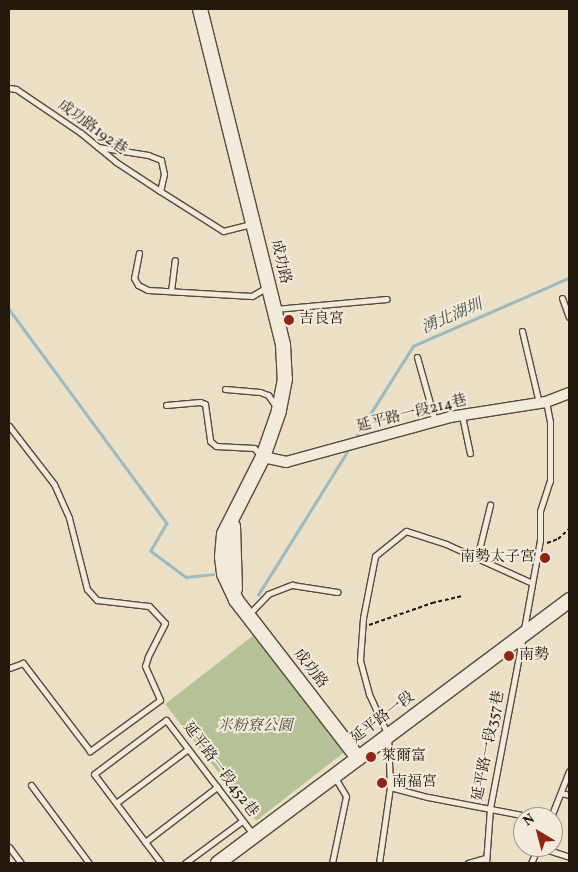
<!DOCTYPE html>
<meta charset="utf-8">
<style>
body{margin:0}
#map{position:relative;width:578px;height:872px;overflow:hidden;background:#ebdfc6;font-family:Vollkorn,"Noto Serif TC",serif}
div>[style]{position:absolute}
.green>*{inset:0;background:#b5c297;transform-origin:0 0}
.stream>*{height:2.5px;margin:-1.25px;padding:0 1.25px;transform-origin:1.25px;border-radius:1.25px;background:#9cbabf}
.path>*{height:2px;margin-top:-1px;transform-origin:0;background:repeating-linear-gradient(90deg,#231a0d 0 4px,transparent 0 6.5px)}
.roads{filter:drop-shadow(1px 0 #554b3b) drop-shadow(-1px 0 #554b3b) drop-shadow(0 1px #554b3b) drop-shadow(0 -1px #554b3b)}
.lane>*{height:5px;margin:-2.5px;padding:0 2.5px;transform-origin:2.5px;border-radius:2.5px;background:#f2eada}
.street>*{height:10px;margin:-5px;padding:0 5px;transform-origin:5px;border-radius:5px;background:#f2eada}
.secondary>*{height:14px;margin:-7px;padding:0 7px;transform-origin:7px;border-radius:7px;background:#f2eada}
.dots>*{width:14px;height:14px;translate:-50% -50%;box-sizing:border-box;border:2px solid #f2eada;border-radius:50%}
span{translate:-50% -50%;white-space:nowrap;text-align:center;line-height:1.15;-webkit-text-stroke:4px #f2eada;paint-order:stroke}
.street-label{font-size:15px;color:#231a0d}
.poi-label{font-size:15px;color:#231a0d}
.left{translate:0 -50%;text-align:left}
.right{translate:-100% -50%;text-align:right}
.park-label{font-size:15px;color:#4f4c36;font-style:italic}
.water-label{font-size:16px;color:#4d524b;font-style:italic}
.frame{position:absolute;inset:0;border:10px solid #231a0d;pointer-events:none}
.north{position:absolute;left:513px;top:807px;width:50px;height:50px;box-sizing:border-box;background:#f2eada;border:1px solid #9f9788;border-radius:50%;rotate:323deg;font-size:14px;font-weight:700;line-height:20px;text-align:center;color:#231a0d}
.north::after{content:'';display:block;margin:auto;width:18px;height:22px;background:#8f2418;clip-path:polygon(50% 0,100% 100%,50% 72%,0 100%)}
</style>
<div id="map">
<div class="green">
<i style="left:255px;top:634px;width:148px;height:114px;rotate:52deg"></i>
</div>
<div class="stream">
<i style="left:9px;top:309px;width:266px;rotate:53.6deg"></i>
<i style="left:167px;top:523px;width:32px;rotate:120deg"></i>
<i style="left:151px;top:551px;width:44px;rotate:36.6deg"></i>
<i style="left:186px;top:577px;width:27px;rotate:-6deg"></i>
<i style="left:357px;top:435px;width:105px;rotate:-57.8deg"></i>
<i style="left:413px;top:346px;width:170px;rotate:-23.6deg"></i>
<i style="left:258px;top:595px;width:168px;rotate:-58.1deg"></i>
</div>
<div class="path">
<i style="left:547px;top:543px;width:12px;rotate:-20deg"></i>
<i style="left:558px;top:539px;width:15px;rotate:-42deg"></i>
<i style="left:369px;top:625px;width:67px;rotate:-19.2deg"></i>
<i style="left:432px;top:603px;width:31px;rotate:-13deg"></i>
</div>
<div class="roads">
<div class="lane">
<i style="left:9px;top:88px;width:7px;rotate:8deg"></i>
<i style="left:16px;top:89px;width:78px;rotate:34.1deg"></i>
<i style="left:81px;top:133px;width:45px;rotate:39.6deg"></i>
<i style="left:116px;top:162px;width:53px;rotate:33.4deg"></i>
<i style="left:98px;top:147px;width:51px;rotate:9.1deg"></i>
<i style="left:148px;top:155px;width:14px;rotate:21deg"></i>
<i style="left:161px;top:160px;width:14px;rotate:78deg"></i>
<i style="left:164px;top:174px;width:17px;rotate:103deg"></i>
<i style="left:160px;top:191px;width:75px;rotate:32.4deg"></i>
<i style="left:223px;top:231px;width:29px;rotate:-14deg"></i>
<i style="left:139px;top:253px;width:25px;rotate:101deg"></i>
<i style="left:134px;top:278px;width:8px;rotate:60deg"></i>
<i style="left:138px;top:285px;width:11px;rotate:27deg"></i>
<i style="left:148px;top:290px;width:104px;rotate:3.3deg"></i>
<i style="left:252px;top:296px;width:17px;rotate:-31deg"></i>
<i style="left:171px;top:291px;width:31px;rotate:-83deg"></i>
<i style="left:562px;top:298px;width:20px;rotate:70deg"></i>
<i style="left:275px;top:309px;width:112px;rotate:-5.1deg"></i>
<i style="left:522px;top:331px;width:74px;rotate:76.7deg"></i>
<i style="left:417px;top:357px;width:66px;rotate:74.3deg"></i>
<i style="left:225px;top:389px;width:35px;rotate:5deg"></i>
<i style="left:260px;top:392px;width:9px;rotate:21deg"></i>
<i style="left:268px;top:395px;width:16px;rotate:55deg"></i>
<i style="left:166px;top:405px;width:34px;rotate:-5deg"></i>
<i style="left:200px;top:402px;width:5px;rotate:22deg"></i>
<i style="left:205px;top:404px;width:37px;rotate:82deg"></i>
<i style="left:210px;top:441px;width:8px;rotate:40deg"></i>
<i style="left:216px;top:446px;width:38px;rotate:3deg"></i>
<i style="left:254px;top:448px;width:12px;rotate:48deg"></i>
<i style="left:462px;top:416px;width:38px;rotate:78deg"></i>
<i style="left:9px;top:426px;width:73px;rotate:52.2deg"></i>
<i style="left:54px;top:484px;width:37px;rotate:66deg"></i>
<i style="left:69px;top:518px;width:73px;rotate:75.8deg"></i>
<i style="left:87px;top:589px;width:15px;rotate:48deg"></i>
<i style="left:97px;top:600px;width:52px;rotate:6.6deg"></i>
<i style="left:149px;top:606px;width:23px;rotate:47deg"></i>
<i style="left:165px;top:623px;width:38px;rotate:117deg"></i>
<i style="left:148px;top:657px;width:9px;rotate:108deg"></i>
<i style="left:145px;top:666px;width:37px;rotate:66deg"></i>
<i style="left:160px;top:700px;width:87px;rotate:143.9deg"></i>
<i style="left:90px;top:751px;width:111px;rotate:-127.3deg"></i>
<i style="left:23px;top:663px;width:15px;rotate:160deg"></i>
<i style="left:477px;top:558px;width:55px;rotate:-76.2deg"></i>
<i style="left:248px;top:615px;width:29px;rotate:-46deg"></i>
<i style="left:268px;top:594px;width:26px;rotate:-21deg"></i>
<i style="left:292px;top:585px;width:46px;rotate:8.8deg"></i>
<i style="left:524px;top:629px;width:90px;rotate:-79.8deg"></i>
<i style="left:540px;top:540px;width:29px;rotate:-90deg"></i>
<i style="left:540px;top:511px;width:32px;rotate:-72deg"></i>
<i style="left:550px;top:481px;width:59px;rotate:-90deg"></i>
<i style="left:550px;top:422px;width:20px;rotate:-101deg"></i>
<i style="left:31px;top:785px;width:97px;rotate:53.4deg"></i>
<i style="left:390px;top:787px;width:39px;rotate:15deg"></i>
<i style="left:428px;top:797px;width:106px;rotate:10.9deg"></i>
<i style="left:561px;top:793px;width:8px;rotate:14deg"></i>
<i style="left:116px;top:803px;width:90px;rotate:-36.9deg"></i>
<i style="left:551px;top:817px;width:49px;rotate:-68.6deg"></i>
<i style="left:145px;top:842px;width:91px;rotate:-37.4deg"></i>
<i style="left:9px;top:847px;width:20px;rotate:53deg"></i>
<i style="left:539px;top:847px;width:32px;rotate:18deg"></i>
<i style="left:161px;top:863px;width:111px;rotate:-127deg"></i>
<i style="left:94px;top:774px;width:90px;rotate:-36.9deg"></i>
<i style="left:166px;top:720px;width:143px;rotate:52.7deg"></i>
<i style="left:185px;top:863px;width:71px;rotate:-36.4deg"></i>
<i style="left:332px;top:863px;width:68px;rotate:-78.2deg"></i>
<i style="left:346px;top:796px;width:23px;rotate:-121deg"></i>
<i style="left:379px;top:863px;width:77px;rotate:-81.8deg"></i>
<i style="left:390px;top:787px;width:52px;rotate:-92.2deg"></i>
<i style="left:388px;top:735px;width:45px;rotate:-114.9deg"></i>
<i style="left:369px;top:694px;width:35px;rotate:-105deg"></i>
<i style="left:360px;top:660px;width:42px;rotate:-85.9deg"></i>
<i style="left:363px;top:618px;width:63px;rotate:-79deg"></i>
<i style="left:375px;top:556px;width:40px;rotate:-39deg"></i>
<i style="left:406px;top:531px;width:42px;rotate:18deg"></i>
<i style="left:446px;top:544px;width:94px;rotate:24.4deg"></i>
<i style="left:468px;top:863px;width:19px;rotate:-16deg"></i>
<i style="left:486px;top:863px;width:55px;rotate:-85.8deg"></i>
<i style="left:490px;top:808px;width:171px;rotate:-79.2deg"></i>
<i style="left:531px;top:863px;width:17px;rotate:-66deg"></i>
</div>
<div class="street">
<i style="left:263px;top:457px;width:24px;rotate:12deg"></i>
<i style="left:286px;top:462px;width:170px;rotate:-15.3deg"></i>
<i style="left:450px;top:417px;width:97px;rotate:-8.9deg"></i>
<i style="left:546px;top:402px;width:25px;rotate:-21deg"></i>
</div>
<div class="secondary">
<i style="left:200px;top:9px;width:346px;rotate:76.1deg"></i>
<i style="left:283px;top:345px;width:34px;rotate:87deg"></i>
<i style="left:285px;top:379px;width:33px;rotate:101deg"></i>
<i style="left:279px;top:411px;width:49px;rotate:109.2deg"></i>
<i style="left:263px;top:457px;width:86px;rotate:116.9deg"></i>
<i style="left:224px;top:534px;width:23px;rotate:95deg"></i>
<i style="left:222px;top:557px;width:17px;rotate:83deg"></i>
<i style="left:224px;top:574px;width:29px;rotate:65deg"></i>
<i style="left:236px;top:600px;width:200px;rotate:52.3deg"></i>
<i style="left:233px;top:526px;width:63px;rotate:88.2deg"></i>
<i style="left:218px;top:863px;width:439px;rotate:-36.8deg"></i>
</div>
</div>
<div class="dots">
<i style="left:289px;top:320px;background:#8f2418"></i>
<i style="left:545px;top:558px;background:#8f2418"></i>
<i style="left:509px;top:656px;background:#8f2418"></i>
<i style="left:371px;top:757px;background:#8f2418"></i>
<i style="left:382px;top:783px;background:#8f2418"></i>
</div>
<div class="street-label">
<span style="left:92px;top:128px;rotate:36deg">成功路192巷</span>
<span style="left:280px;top:262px;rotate:77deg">成功路</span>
<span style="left:412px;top:414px;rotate:-14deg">延平路一段214巷</span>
<span style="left:310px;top:669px;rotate:52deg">成功路</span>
<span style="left:383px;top:718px;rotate:-37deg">延平路一段</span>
<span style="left:489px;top:746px;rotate:-79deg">延平路一段357巷</span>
<span style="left:220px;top:770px;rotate:53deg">延平路一段452巷</span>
</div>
<div class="poi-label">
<span class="left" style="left:299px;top:320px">吉良宮</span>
<span class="right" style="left:535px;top:558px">南勢太子宮</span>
<span class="left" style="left:519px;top:656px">南勢</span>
<span class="left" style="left:381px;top:757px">萊爾富</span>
<span class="left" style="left:392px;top:783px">南福宮</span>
</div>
<div class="park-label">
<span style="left:255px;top:727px">米粉寮公園</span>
</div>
<div class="water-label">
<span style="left:452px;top:317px;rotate:-23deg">湧北湖圳</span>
</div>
<div class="frame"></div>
<div class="north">N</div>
</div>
